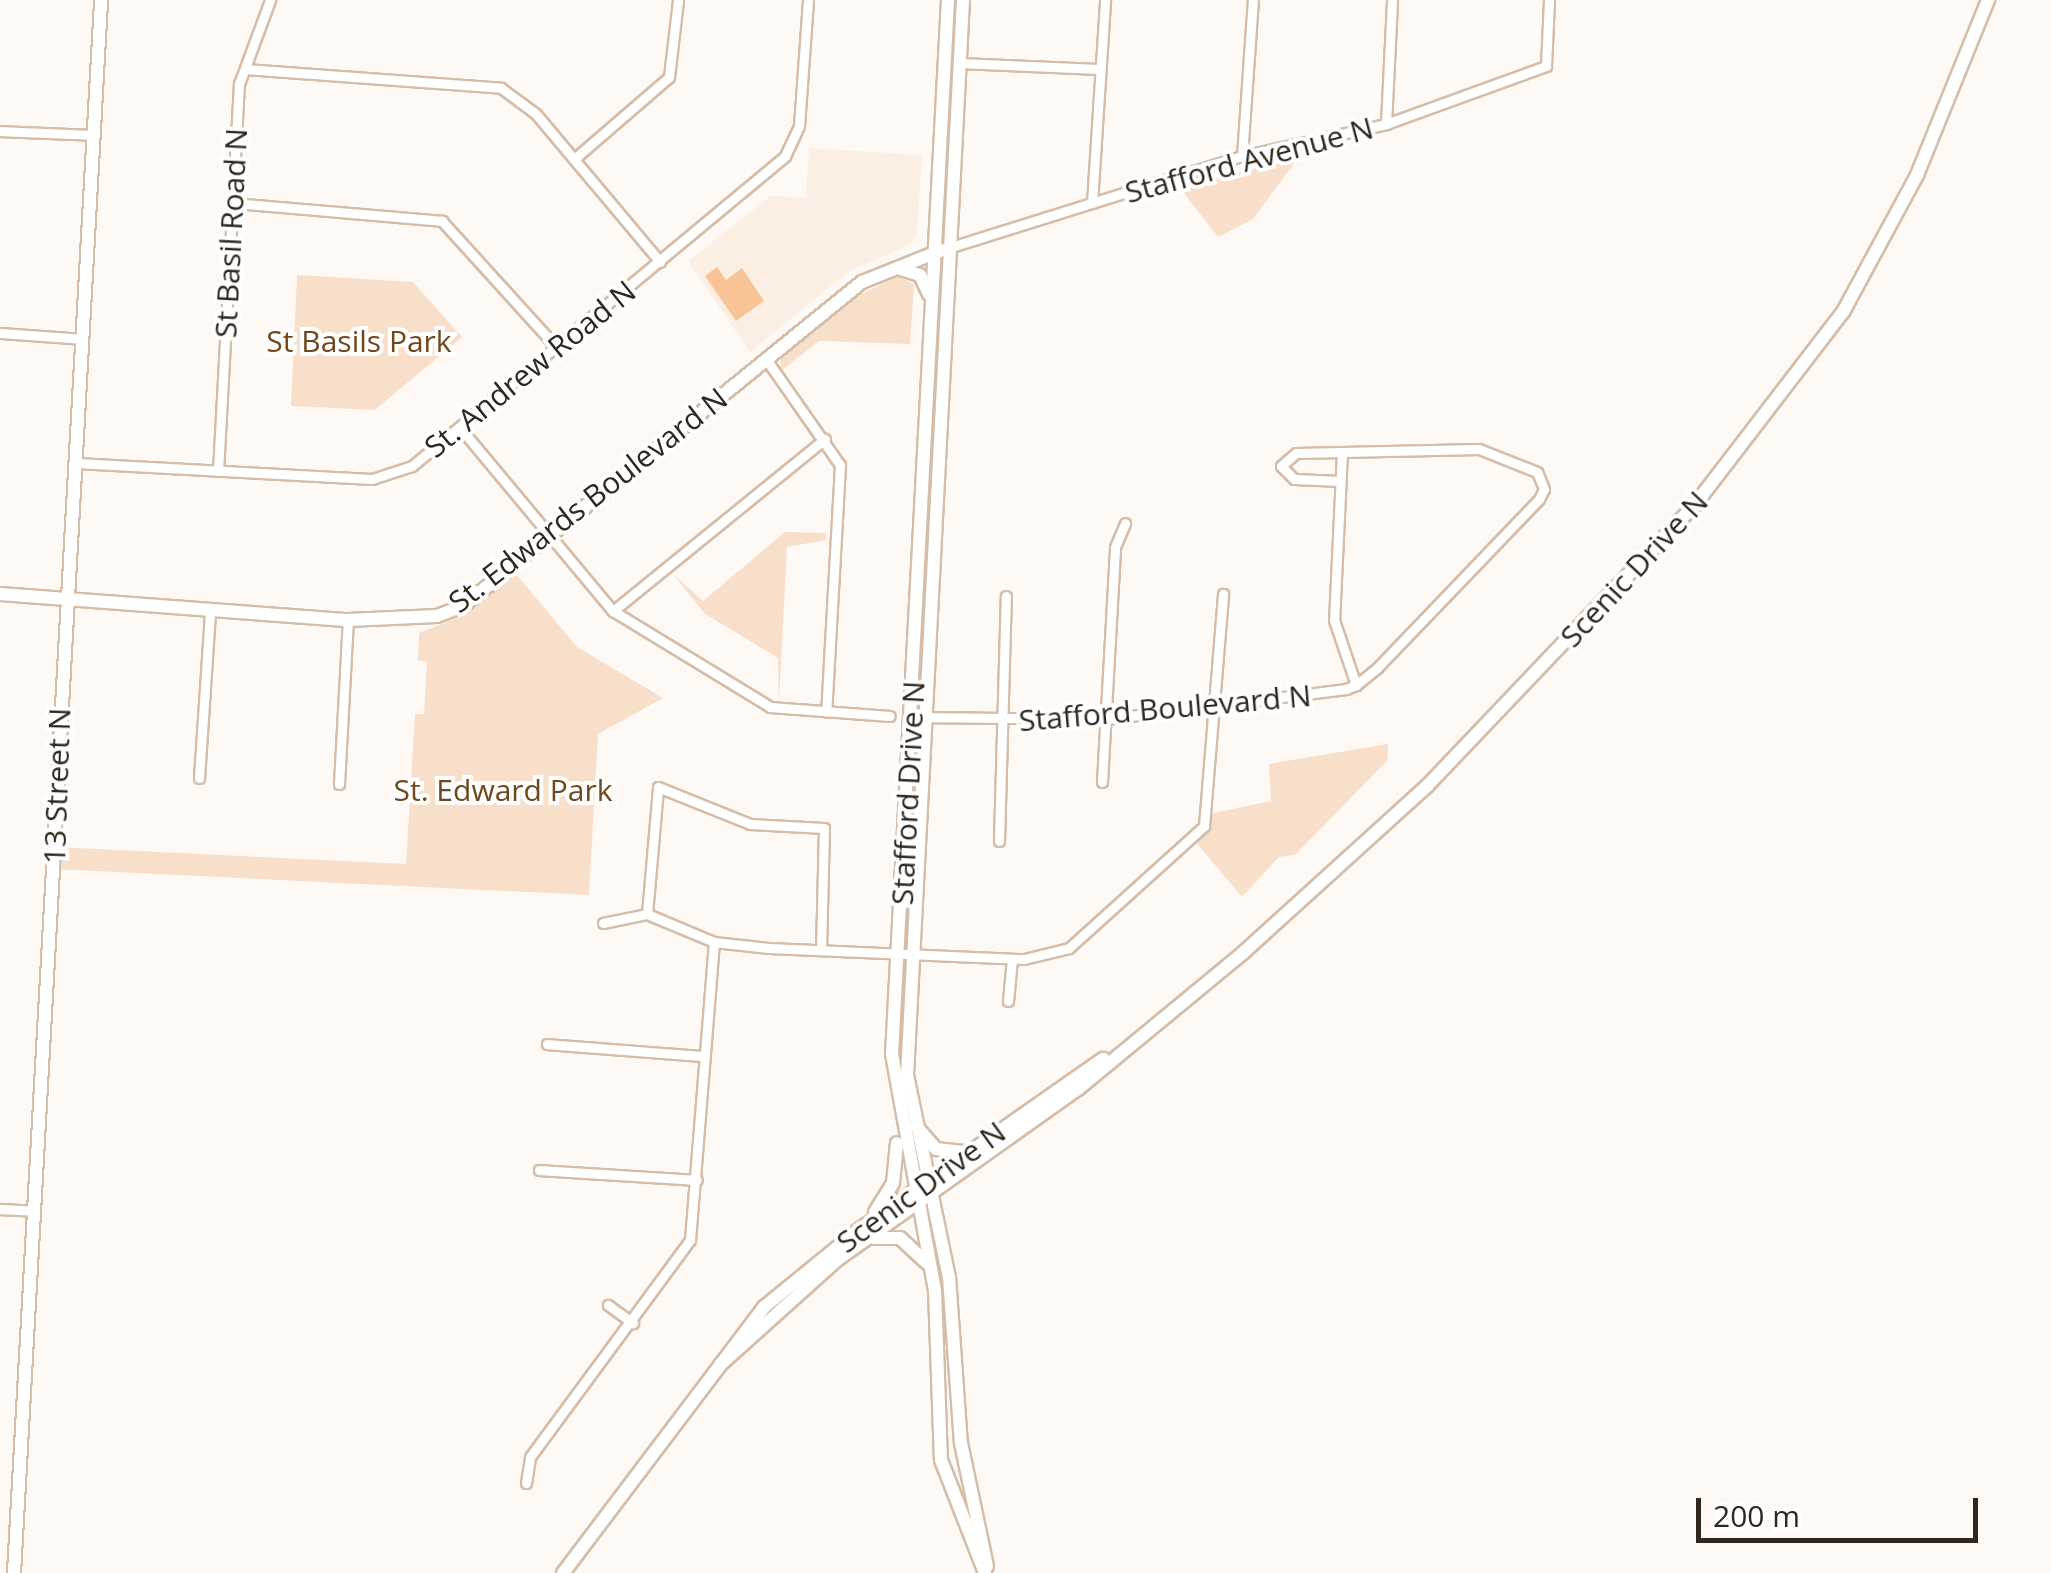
<!DOCTYPE html>
<style>
body{margin:0}
#map{position:relative;width:2051px;height:1573px;overflow:hidden;background:#fef9f5;font-family:"Open Sans",sans-serif}
div>[style]{position:absolute}
.built>*{inset:0;background:#fbefe4}
.green>*{inset:0;background:#f7dfca}
.building>*{inset:0;background:#f8c496}
.roads{filter:drop-shadow(2px 0 #d4bda9) drop-shadow(-2px 0 #d4bda9) drop-shadow(0 2px #d4bda9) drop-shadow(0 -2px #d4bda9)}
.street>*{height:9px;margin:-4.5px;padding:0 4.5px;transform-origin:4.5px;border-radius:4.5px;background:#fff}
.secondary>*{height:12px;margin:-6px;padding:0 6px;transform-origin:6px;border-radius:6px;background:#fff}
span{translate:-50% -50%;white-space:nowrap;text-align:center;line-height:1.15;-webkit-text-stroke:8px #fff;paint-order:stroke}
.street-label{font-size:30px;color:#2f261e}
.park-label{font-size:30px;color:#71471c}
.scale{position:absolute;left:1696px;top:1498px;width:282px;height:45px;box-sizing:border-box;border:5px solid #2f261e;border-top:0;padding-left:12px;font-size:30px;line-height:35px;white-space:nowrap;color:#2f261e;-webkit-text-stroke:8px #fff;paint-order:stroke}
</style>
<div id="map">
<div class="built">
<i style="clip-path:polygon(809px 148px,922px 155px,917px 233px,909px 245px,848px 272px,750px 352px,688px 261px,771px 196px,806px 198px)"></i>
</div>
<div class="green">
<i style="clip-path:polygon(1299px 157px,1253px 219px,1218px 237px,1180px 188px)"></i>
<i style="clip-path:polygon(297px 275px,413px 282px,462px 337px,375px 410px,291px 406px)"></i>
<i style="clip-path:polygon(898px 276px,914px 284px,910px 344px,819px 341px,781px 371px,780px 357px,850px 300px)"></i>
<i style="clip-path:polygon(785px 532px,826px 533px,826px 540px,787px 547px,779px 702px,778px 658px,705px 614px,673px 574px,703px 601px)"></i>
<i style="clip-path:polygon(516px 574px,577px 647px,663px 698px,598px 734px,589px 895px,54px 869px,55px 847px,406px 864px,415px 714px,424px 714px,427px 662px,418px 660px,419px 633px,467px 614px)"></i>
<i style="clip-path:polygon(1388px 744px,1387px 761px,1295px 855px,1279px 857px,1242px 897px,1195px 841px,1209px 814px,1271px 801px,1269px 764px)"></i>
</div>
<div class="building">
<i style="clip-path:polygon(717px 267px,726px 280px,742px 268px,764px 301px,736px 321px,705px 276px)"></i>
</div>
<div class="roads">
<div class="street">
<i style="left:958px;top:63px;width:142px;rotate:2.4deg"></i>
<i style="left:245px;top:69px;width:257px;rotate:4.2deg"></i>
<i style="left:501px;top:88px;width:44px;rotate:36.6deg"></i>
<i style="left:536px;top:114px;width:193px;rotate:50deg"></i>
<i style="left:1386px;top:124px;width:124px;rotate:-87.2deg"></i>
<i style="left:0;top:131px;width:94px;rotate:2.4deg"></i>
<i style="left:1242px;top:156px;width:156px;rotate:-86deg"></i>
<i style="left:574px;top:159px;width:125px;rotate:-40.8deg"></i>
<i style="left:669px;top:77px;width:78px;rotate:-83.3deg"></i>
<i style="left:234px;top:203px;width:209px;rotate:4.9deg"></i>
<i style="left:442px;top:221px;width:171px;rotate:47.8deg"></i>
<i style="left:1092px;top:203px;width:203px;rotate:-86.3deg"></i>
<i style="left:951px;top:247px;width:305px;rotate:-17.4deg"></i>
<i style="left:1242px;top:156px;width:148px;rotate:-12.5deg"></i>
<i style="left:1386px;top:124px;width:170px;rotate:-19.9deg"></i>
<i style="left:1546px;top:66px;width:66px;rotate:-87.4deg"></i>
<i style="left:0;top:333px;width:83px;rotate:4.1deg"></i>
<i style="left:766px;top:359px;width:129px;rotate:55.1deg"></i>
<i style="left:840px;top:465px;width:247px;rotate:93.2deg"></i>
<i style="left:462px;top:430px;width:236px;rotate:50.2deg"></i>
<i style="left:613px;top:611px;width:184px;rotate:31.4deg"></i>
<i style="left:770px;top:707px;width:120px;rotate:4.3deg"></i>
<i style="left:76px;top:463px;width:296px;rotate:3.1deg"></i>
<i style="left:372px;top:479px;width:42px;rotate:-18deg"></i>
<i style="left:412px;top:466px;width:485px;rotate:-39.7deg"></i>
<i style="left:785px;top:156px;width:33px;rotate:-65deg"></i>
<i style="left:799px;top:126px;width:126px;rotate:-85.9deg"></i>
<i style="left:218px;top:471px;width:388px;rotate:-86.9deg"></i>
<i style="left:239px;top:84px;width:90px;rotate:-69.7deg"></i>
<i style="left:1340px;top:481px;width:46px;rotate:-177.5deg"></i>
<i style="left:1294px;top:479px;width:18px;rotate:-135deg"></i>
<i style="left:1281px;top:466px;width:20px;rotate:-41deg"></i>
<i style="left:1296px;top:453px;width:46px;rotate:-1.2deg"></i>
<i style="left:613px;top:611px;width:273px;rotate:-39.1deg"></i>
<i style="left:913px;top:717px;width:193px;rotate:0.6deg"></i>
<i style="left:1106px;top:719px;width:242px;rotate:-7.1deg"></i>
<i style="left:1346px;top:689px;width:11px;rotate:-22deg"></i>
<i style="left:1356px;top:685px;width:28px;rotate:-39deg"></i>
<i style="left:1378px;top:667px;width:233px;rotate:-46.2deg"></i>
<i style="left:1539px;top:499px;width:11px;rotate:-63deg"></i>
<i style="left:1544px;top:489px;width:18px;rotate:-112deg"></i>
<i style="left:1537px;top:472px;width:62px;rotate:-158.4deg"></i>
<i style="left:1479px;top:449px;width:137px;rotate:178.7deg"></i>
<i style="left:1342px;top:452px;width:168px;rotate:92.7deg"></i>
<i style="left:1334px;top:620px;width:69px;rotate:71.3deg"></i>
<i style="left:199px;top:778px;width:167px;rotate:-86.2deg"></i>
<i style="left:1102px;top:782px;width:235px;rotate:-86.8deg"></i>
<i style="left:1115px;top:547px;width:26px;rotate:-67deg"></i>
<i style="left:339px;top:784px;width:164px;rotate:-86.9deg"></i>
<i style="left:999px;top:841px;width:245px;rotate:-88.4deg"></i>
<i style="left:647px;top:914px;width:127px;rotate:-85deg"></i>
<i style="left:658px;top:787px;width:99px;rotate:21.9deg"></i>
<i style="left:750px;top:824px;width:74px;rotate:3.1deg"></i>
<i style="left:824px;top:828px;width:122px;rotate:91.4deg"></i>
<i style="left:603px;top:923px;width:45px;rotate:-11.6deg"></i>
<i style="left:647px;top:914px;width:73px;rotate:22.7deg"></i>
<i style="left:714px;top:942px;width:55px;rotate:6.2deg"></i>
<i style="left:769px;top:948px;width:255px;rotate:2.5deg"></i>
<i style="left:1024px;top:959px;width:46px;rotate:-13.7deg"></i>
<i style="left:1069px;top:948px;width:182px;rotate:-42.1deg"></i>
<i style="left:1204px;top:826px;width:233px;rotate:-85.3deg"></i>
<i style="left:1008px;top:1001px;width:42px;rotate:-84.6deg"></i>
<i style="left:547px;top:1044px;width:157px;rotate:4.4deg"></i>
<i style="left:539px;top:1170px;width:158px;rotate:3.6deg"></i>
<i style="left:0;top:1209px;width:35px;rotate:3deg"></i>
<i style="left:608px;top:1305px;width:31px;rotate:36deg"></i>
<i style="left:526px;top:1483px;width:26px;rotate:-81deg"></i>
<i style="left:530px;top:1457px;width:270px;rotate:-53.6deg"></i>
<i style="left:690px;top:1240px;width:299px;rotate:-85.4deg"></i>
</div>
<div class="secondary">
<i style="left:948px;top:0;width:1055px;rotate:93.04deg"></i>
<i style="left:892px;top:1054px;width:240px;rotate:79.7deg"></i>
<i style="left:935px;top:1290px;width:170px;rotate:88deg"></i>
<i style="left:941px;top:1460px;width:121px;rotate:68.7deg"></i>
<i style="left:963px;top:0;width:1076px;rotate:92.98deg"></i>
<i style="left:907px;top:1075px;width:206px;rotate:78.3deg"></i>
<i style="left:949px;top:1277px;width:166px;rotate:85.9deg"></i>
<i style="left:961px;top:1443px;width:126px;rotate:78.1deg"></i>
<i style="left:898px;top:268px;width:23px;rotate:18deg"></i>
<i style="left:920px;top:275px;width:21px;rotate:65deg"></i>
<i style="left:0;top:594px;width:349px;rotate:4.3deg"></i>
<i style="left:348px;top:620px;width:89px;rotate:-2.6deg"></i>
<i style="left:437px;top:616px;width:28px;rotate:-21deg"></i>
<i style="left:463px;top:606px;width:514px;rotate:-39.08deg"></i>
<i style="left:862px;top:282px;width:86px;rotate:-21.8deg"></i>
<i style="left:916px;top:1126px;width:30px;rotate:49deg"></i>
<i style="left:936px;top:1149px;width:28px;rotate:6deg"></i>
<i style="left:875px;top:1212px;width:34px;rotate:-58deg"></i>
<i style="left:893px;top:1183px;width:40px;rotate:-84.3deg"></i>
<i style="left:874px;top:1238px;width:26px"></i>
<i style="left:900px;top:1238px;width:37px;rotate:43deg"></i>
<i style="left:720px;top:1365px;width:157px;rotate:-41.9deg"></i>
<i style="left:837px;top:1260px;width:296px;rotate:-35.4deg"></i>
<i style="left:1078px;top:1089px;width:215px;rotate:-39.5deg"></i>
<i style="left:1244px;top:952px;width:247px;rotate:-42.2deg"></i>
<i style="left:1427px;top:786px;width:387px;rotate:-46.4deg"></i>
<i style="left:1694px;top:506px;width:245px;rotate:-52.5deg"></i>
<i style="left:1843px;top:312px;width:156px;rotate:-61.6deg"></i>
<i style="left:1917px;top:175px;width:189px;rotate:-67.9deg"></i>
<i style="left:14px;top:1573px;width:1575px;rotate:-86.83deg"></i>
<i style="left:563px;top:1573px;width:333px;rotate:-52.9deg"></i>
<i style="left:764px;top:1307px;width:124px;rotate:-39.1deg"></i>
<i style="left:860px;top:1229px;width:297px;rotate:-35deg"></i>
</div>
</div>
<div class="street-label">
<span style="left:1249px;top:160px;rotate:-15deg">Stafford Avenue N</span>
<span style="left:231px;top:233px;rotate:-87deg">St Basil Road N</span>
<span style="left:530px;top:369px;rotate:-39deg">St. Andrew Road N</span>
<span style="left:588px;top:500px;rotate:-38deg">St. Edwards Boulevard N</span>
<span style="left:1634px;top:569px;rotate:-47deg">Scenic Drive N</span>
<span style="left:1165px;top:708px;rotate:-5deg">Stafford Boulevard N</span>
<span style="left:57px;top:786px;rotate:-88deg">13 Street N</span>
<span style="left:908px;top:793px;rotate:-87deg">Stafford Drive N</span>
<span style="left:921px;top:1187px;rotate:-36deg">Scenic Drive N</span>
</div>
<div class="park-label">
<span style="left:359px;top:341px">St Basils Park</span>
<span style="left:503px;top:790px">St. Edward Park</span>
</div>
<div class="scale">200 m</div>
</div>
